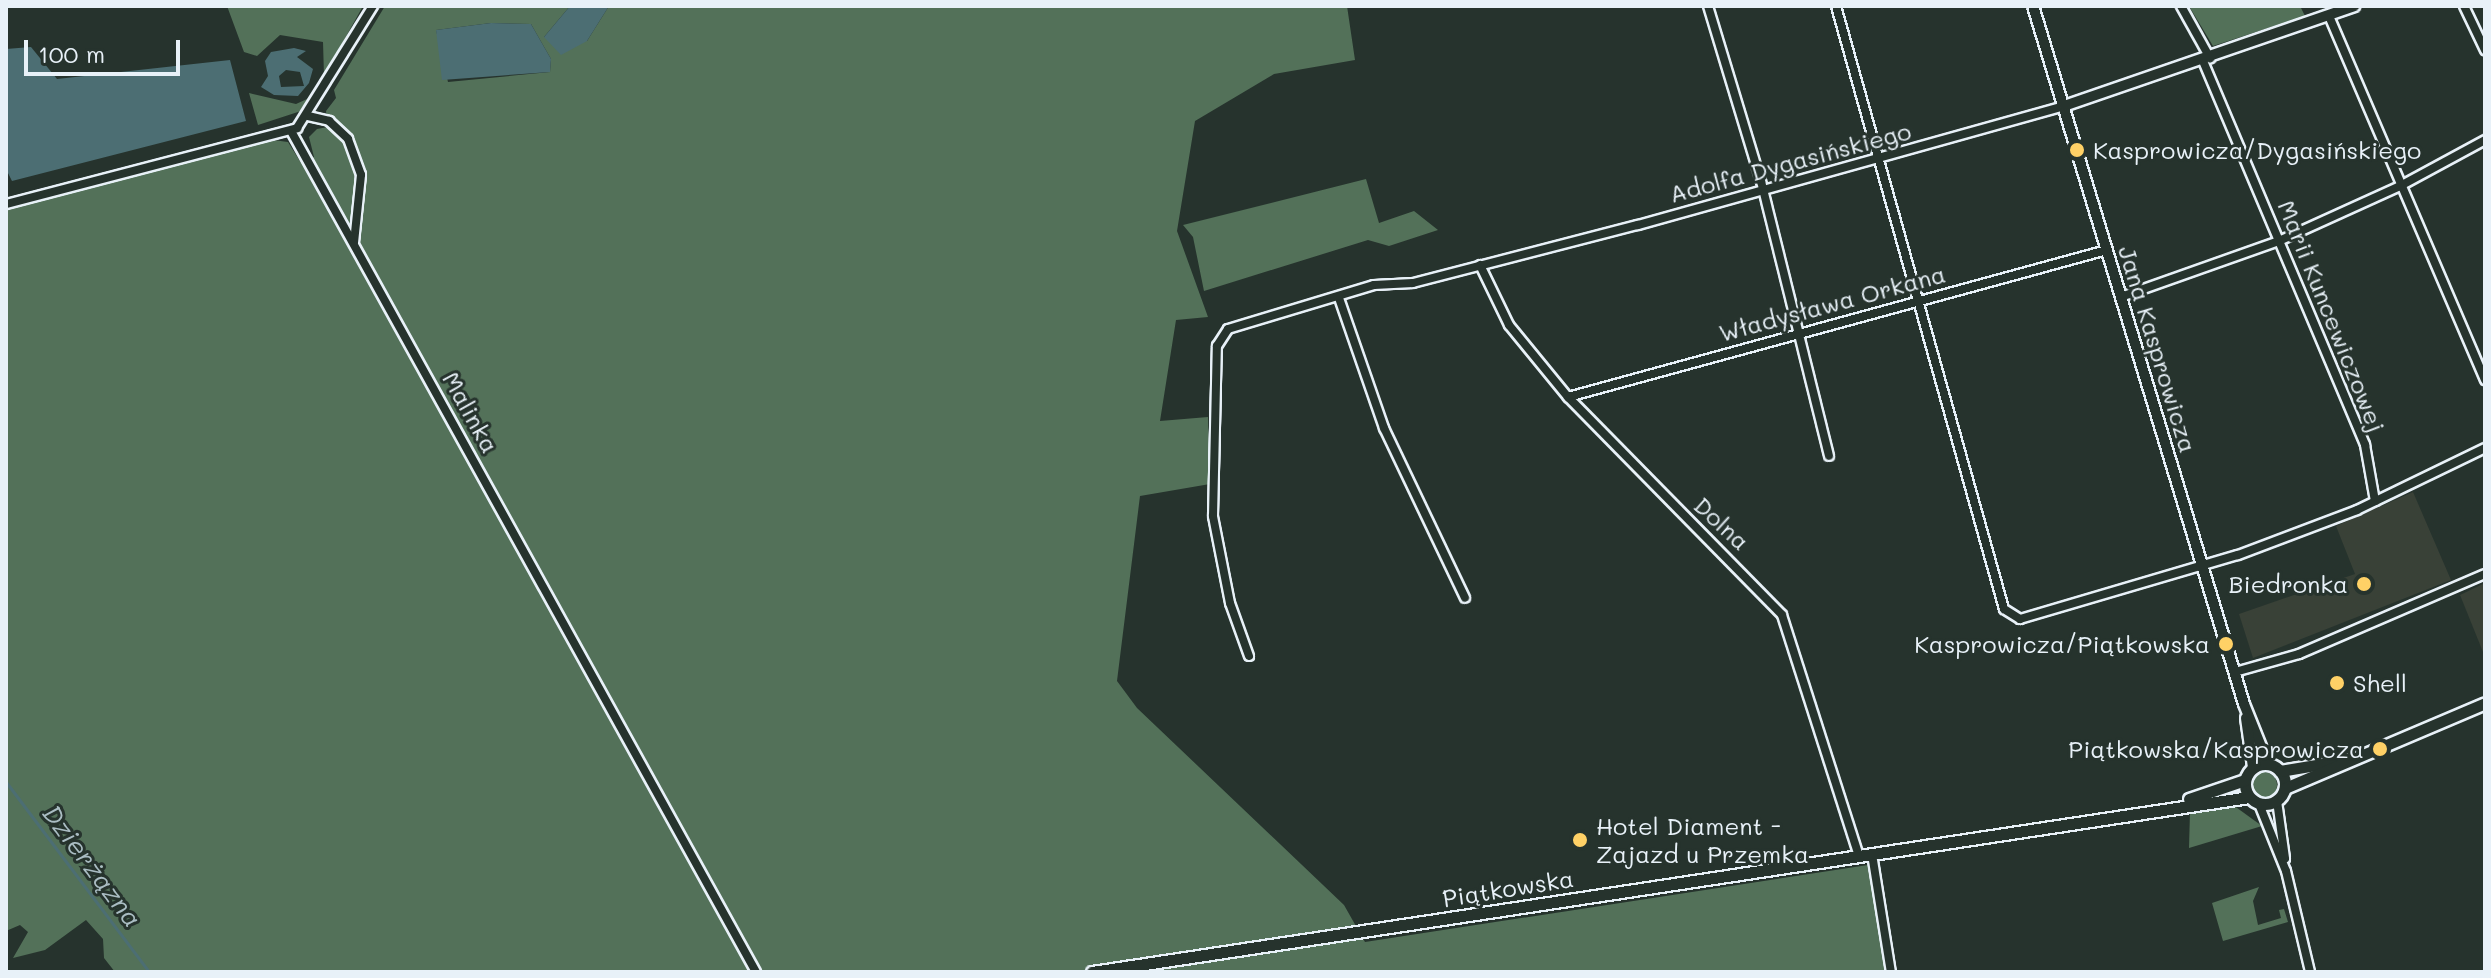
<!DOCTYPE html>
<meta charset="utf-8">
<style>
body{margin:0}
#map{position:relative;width:2491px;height:978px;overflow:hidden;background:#26332d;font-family:Mali,sans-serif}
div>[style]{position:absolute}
.built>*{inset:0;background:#394137}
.green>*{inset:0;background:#537159}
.round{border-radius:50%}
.water>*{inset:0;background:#4c6e73}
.stream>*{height:3px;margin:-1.5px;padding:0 1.5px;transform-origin:1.5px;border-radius:1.5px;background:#4c6e73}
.roads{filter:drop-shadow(2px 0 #e8f1f8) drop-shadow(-2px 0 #e8f1f8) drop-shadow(0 2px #e8f1f8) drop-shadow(0 -2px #e8f1f8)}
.minor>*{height:8px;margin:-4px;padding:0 4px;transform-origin:4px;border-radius:4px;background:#26332d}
.tertiary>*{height:10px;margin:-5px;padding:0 5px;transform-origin:5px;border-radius:5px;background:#26332d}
.secondary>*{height:11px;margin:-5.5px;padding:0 5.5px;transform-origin:5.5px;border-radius:5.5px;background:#26332d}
.secondary>.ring{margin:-5.5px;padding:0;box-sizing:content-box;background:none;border:11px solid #26332d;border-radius:50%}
.dots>*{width:22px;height:22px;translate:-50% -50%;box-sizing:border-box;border:4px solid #26332d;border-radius:50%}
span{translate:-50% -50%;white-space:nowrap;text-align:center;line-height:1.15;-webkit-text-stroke:6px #26332d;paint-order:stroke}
.poi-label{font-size:24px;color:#e8f1f8}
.left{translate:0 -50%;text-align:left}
.right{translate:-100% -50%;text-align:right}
.street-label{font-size:24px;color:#e8f1f8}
.water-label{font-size:26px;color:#aabdc3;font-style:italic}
.frame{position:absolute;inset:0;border:8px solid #e8f1f8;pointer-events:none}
.scale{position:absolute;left:24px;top:40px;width:156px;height:36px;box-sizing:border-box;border:4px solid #e8f1f8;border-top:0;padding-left:10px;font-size:24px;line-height:28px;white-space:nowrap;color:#e8f1f8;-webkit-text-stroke:6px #26332d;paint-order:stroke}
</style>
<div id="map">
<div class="built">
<i style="clip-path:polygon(2413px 492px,2451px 580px,2253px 658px,2239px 614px,2355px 574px,2336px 526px)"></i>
<i style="clip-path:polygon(2485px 583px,2485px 657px,2460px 595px)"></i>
</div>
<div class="green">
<i style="clip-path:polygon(227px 6px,363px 6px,324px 76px,323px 42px,280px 35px,257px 56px,244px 52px)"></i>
<i style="clip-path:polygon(evenodd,385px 6px,570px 6px,544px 37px,587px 41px,609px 6px,1347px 6px,1355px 60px,1274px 74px,1195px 121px,1177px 231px,1208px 317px,1176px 320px,1160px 421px,1208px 417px,1210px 484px,1140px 496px,1117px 681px,1137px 708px,1344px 905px,1365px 942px,1868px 865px,1885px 972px,115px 972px,104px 958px,103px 939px,86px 920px,45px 950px,13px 958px,28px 932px,20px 925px,6px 931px,6px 208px,273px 140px,288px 142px,301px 163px,314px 157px,309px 137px,317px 129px,328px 127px,326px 111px,336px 98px,334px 90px,385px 6px,491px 23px,531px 24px,551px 59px,550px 72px,448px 82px,436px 30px,491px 23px)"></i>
<i style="clip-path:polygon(2189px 6px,2300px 6px,2305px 16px,2213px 46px)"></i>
<i style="clip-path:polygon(324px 76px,301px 111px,258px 125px,249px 93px,296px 104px,307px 99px)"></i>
<i style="clip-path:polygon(1366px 179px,1379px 223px,1414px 211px,1438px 230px,1389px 246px,1368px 240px,1204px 291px,1193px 237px,1183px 225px)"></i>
<i class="round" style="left:2251px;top:772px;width:26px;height:26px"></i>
<i style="clip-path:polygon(2233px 805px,2262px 826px,2189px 848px,2190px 812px)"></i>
<i style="clip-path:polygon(2259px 887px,2253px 901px,2258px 925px,2281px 918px,2279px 910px,2284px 909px,2288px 922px,2223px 941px,2212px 903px)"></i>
</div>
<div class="water">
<i style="clip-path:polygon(570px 6px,609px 6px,587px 41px,561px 55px,544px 37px)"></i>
<i style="clip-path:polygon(491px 23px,531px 24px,551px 59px,550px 72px,442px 80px,436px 30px)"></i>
<i style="clip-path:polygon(31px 47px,57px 79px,230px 60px,246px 121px,12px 181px,6px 169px,6px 49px)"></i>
<i style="clip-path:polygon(evenodd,294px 48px,306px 51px,297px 57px,313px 69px,309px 83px,298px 96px,274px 95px,261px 87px,268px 76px,265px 61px,271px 52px,294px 48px,286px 70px,300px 72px,304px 86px,281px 87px,279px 76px,286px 70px)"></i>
</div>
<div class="stream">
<i style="left:6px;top:782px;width:238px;rotate:53deg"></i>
</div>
<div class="roads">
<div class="minor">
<i style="left:1708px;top:6px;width:183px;rotate:73.2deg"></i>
<i style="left:1761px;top:181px;width:283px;rotate:76.1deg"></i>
<i style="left:1836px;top:6px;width:626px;rotate:74.43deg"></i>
<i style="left:2004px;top:609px;width:19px;rotate:32deg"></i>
<i style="left:2020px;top:619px;width:227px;rotate:-16.4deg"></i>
<i style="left:2238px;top:555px;width:127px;rotate:-20.7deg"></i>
<i style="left:2357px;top:510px;width:142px;rotate:-25.8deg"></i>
<i style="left:2181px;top:6px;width:60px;rotate:60.9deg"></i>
<i style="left:2464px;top:6px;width:49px;rotate:64.5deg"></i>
<i style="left:2329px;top:16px;width:396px;rotate:66.8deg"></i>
<i style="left:2203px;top:61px;width:417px;rotate:67.1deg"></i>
<i style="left:2365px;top:445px;width:57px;rotate:79.9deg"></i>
<i style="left:308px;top:116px;width:22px;rotate:13deg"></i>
<i style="left:329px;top:121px;width:26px;rotate:43deg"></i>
<i style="left:348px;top:139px;width:38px;rotate:70deg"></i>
<i style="left:361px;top:175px;width:68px;rotate:95.9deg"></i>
<i style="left:291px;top:131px;width:961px;rotate:61.06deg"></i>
<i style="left:6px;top:204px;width:301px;rotate:-14.6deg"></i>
<i style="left:297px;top:128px;width:144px;rotate:-58.1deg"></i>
<i style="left:1480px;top:265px;width:67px;rotate:64.2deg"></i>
<i style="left:1509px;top:325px;width:93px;rotate:50.7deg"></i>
<i style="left:1568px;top:397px;width:305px;rotate:45.5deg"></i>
<i style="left:1782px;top:615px;width:253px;rotate:72.3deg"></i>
<i style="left:2121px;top:297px;width:168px;rotate:-19.5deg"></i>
<i style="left:2279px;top:241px;width:133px;rotate:-24.4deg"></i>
<i style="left:2400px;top:186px;width:97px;rotate:-28.4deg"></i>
<i style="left:1339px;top:298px;width:138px;rotate:70.9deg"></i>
<i style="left:1384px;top:428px;width:188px;rotate:64.5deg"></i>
<i style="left:1568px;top:397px;width:559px;rotate:-15.26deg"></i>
<i style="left:1249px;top:656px;width:56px;rotate:-109.7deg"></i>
<i style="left:1230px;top:603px;width:89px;rotate:-101.1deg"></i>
<i style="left:1213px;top:516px;width:170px;rotate:-88.7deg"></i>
<i style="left:1217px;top:346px;width:20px;rotate:-57deg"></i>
<i style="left:1228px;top:329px;width:152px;rotate:-16.8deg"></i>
<i style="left:1374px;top:285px;width:39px;rotate:-3deg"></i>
<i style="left:1413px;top:283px;width:232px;rotate:-14.5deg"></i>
<i style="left:1638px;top:225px;width:442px;rotate:-15.6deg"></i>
<i style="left:2235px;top:672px;width:66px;rotate:-15.7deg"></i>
<i style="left:2299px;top:654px;width:202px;rotate:-23.3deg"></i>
<i style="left:2277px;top:801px;width:58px;rotate:82deg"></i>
<i style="left:2259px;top:804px;width:72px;rotate:68.1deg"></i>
<i style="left:2286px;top:871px;width:104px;rotate:76.6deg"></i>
<i style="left:1872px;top:854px;width:120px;rotate:80.9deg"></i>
</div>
<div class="tertiary">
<i style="left:2033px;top:6px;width:729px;rotate:73.18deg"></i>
<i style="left:2244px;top:704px;width:65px;rotate:68.2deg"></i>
<i style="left:2064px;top:106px;width:307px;rotate:-19deg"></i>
<i style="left:2246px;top:718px;width:49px;rotate:81.9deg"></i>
</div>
<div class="secondary">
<i class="ring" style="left:2245px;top:764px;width:29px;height:29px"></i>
<i style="left:2280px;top:771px;width:55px;rotate:-9.5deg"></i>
<i style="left:2285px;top:788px;width:217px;rotate:-23deg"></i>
<i style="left:2189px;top:799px;width:59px;rotate:-18.7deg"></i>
<i style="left:1092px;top:972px;width:1170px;rotate:-8.6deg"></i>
</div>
</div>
<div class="dots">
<i style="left:2077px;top:150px;background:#ffd166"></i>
<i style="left:2364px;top:584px;background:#ffd166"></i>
<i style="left:2226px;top:644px;background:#ffd166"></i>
<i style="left:2337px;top:683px;background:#ffd166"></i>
<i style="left:2380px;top:749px;background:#ffd166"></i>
<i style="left:1580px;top:840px;background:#ffd166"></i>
</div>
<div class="poi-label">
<span class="left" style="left:2093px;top:150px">Kasprowicza/Dygasińskiego</span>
<span class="right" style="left:2348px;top:584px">Biedronka</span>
<span class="right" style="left:2210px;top:644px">Kasprowicza/Piątkowska</span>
<span class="left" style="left:2353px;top:683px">Shell</span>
<span class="right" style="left:2364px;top:749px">Piątkowska/Kasprowicza</span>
<span class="left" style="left:1596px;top:840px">Hotel Diament -<br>Zajazd u Przemka</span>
</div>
<div class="street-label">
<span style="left:1790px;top:162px;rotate:-15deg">Adolfa Dygasińskiego</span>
<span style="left:1832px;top:303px;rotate:-15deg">Władysława Orkana</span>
<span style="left:2332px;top:316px;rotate:68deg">Marii Kuncewiczowej</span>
<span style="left:2158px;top:349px;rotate:73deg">Jana Kasprowicza</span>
<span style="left:471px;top:412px;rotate:61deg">Malinka</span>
<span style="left:1722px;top:523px;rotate:43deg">Dolna</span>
<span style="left:1508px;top:888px;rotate:-9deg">Piątkowska</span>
</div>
<div class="water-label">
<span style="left:92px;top:866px;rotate:53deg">Dzierżązna</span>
</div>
<div class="frame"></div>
<div class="scale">100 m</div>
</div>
